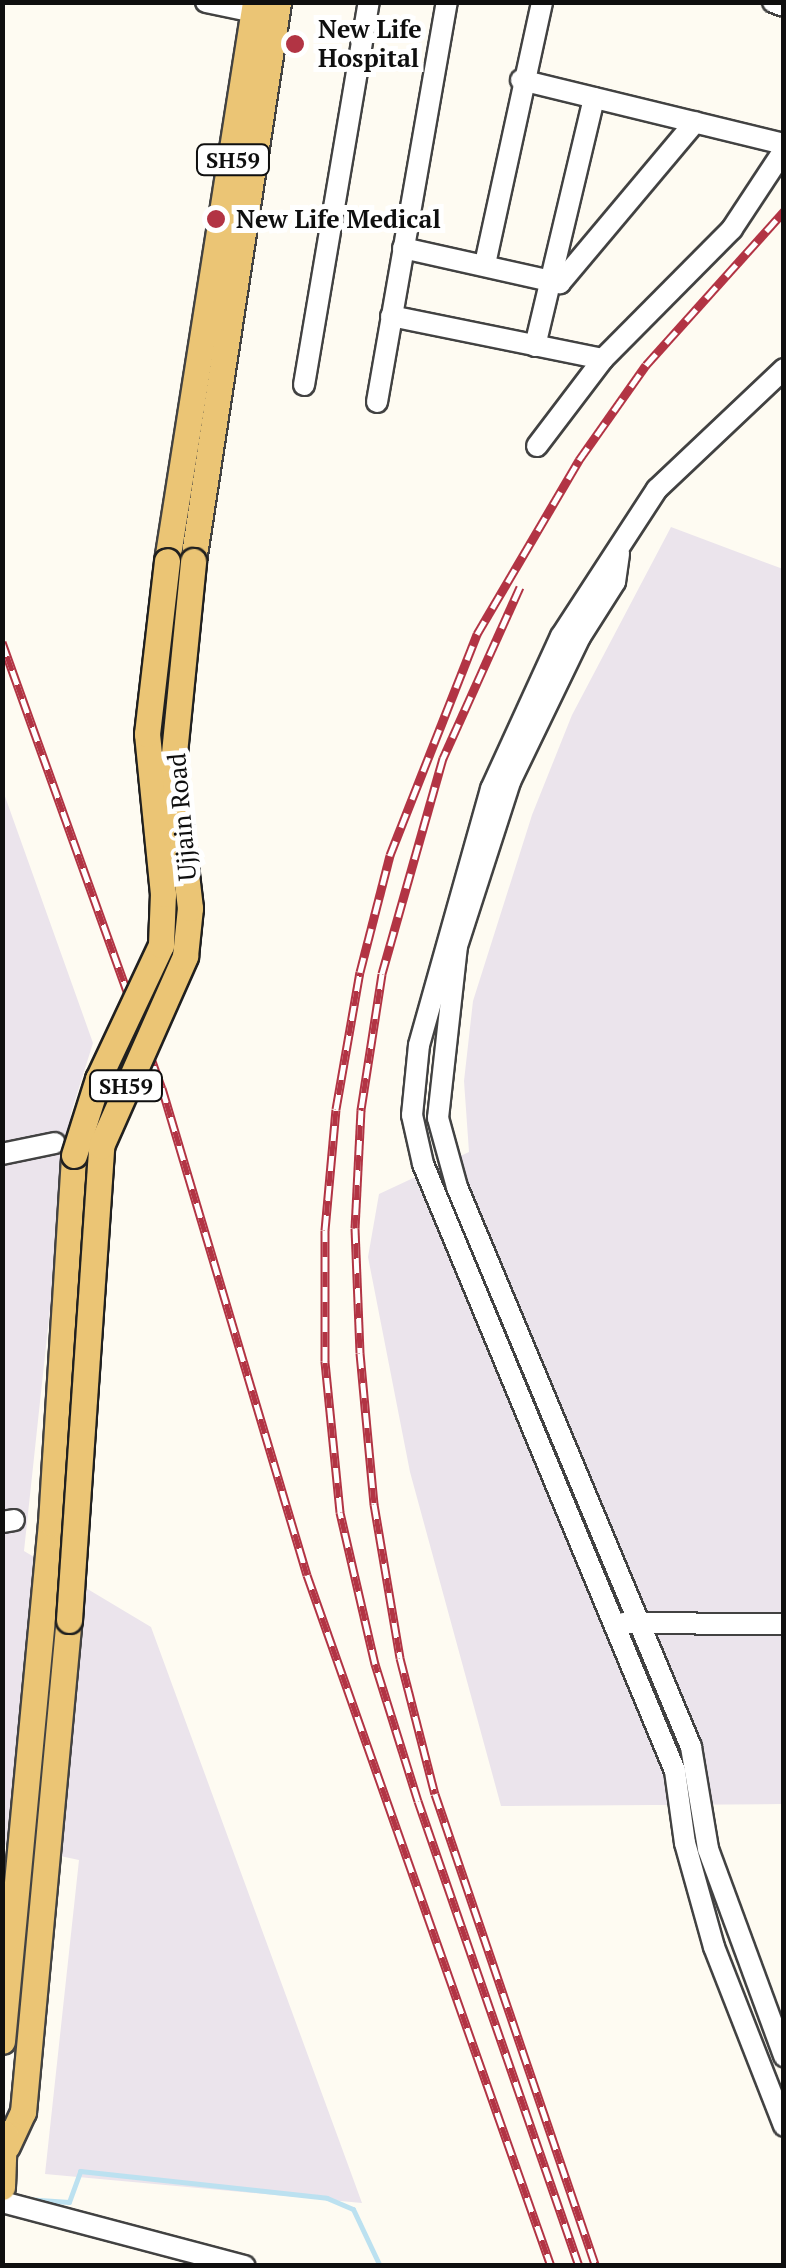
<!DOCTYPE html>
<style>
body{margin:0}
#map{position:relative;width:786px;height:2268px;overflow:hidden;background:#fefbf2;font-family:"PT Serif",serif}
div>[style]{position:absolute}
.industrial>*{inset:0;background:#ebe4ec}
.stream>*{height:5px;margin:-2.5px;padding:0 2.5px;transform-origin:2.5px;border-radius:2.5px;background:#bce1f0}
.roads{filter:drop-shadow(2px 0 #424242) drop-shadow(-2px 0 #424242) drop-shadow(0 2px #424242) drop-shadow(0 -2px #424242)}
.minor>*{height:20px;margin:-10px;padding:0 10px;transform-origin:10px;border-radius:10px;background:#fff}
.major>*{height:25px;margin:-12.5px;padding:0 12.5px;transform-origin:12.5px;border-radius:12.5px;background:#ebc575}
.rail>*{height:9px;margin-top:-4.5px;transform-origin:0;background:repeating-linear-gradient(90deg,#fff 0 15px,#b23444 0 30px);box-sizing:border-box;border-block:2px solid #b23444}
.bridges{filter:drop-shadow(2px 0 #202020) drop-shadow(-2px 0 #202020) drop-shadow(0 2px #202020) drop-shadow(0 -2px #202020)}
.major-bridge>*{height:25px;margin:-12.5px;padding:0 12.5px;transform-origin:12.5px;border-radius:12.5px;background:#ebc575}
.dots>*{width:28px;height:28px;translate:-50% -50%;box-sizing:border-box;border:5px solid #fff;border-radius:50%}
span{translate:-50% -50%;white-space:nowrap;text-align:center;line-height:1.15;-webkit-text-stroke:10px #fff;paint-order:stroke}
.shield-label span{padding:2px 8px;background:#fff;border:2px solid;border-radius:8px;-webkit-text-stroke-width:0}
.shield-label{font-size:22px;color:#0f0f0f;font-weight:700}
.poi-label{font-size:25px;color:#0f0f0f;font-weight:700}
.left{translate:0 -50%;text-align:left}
.street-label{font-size:25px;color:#0f0f0f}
.frame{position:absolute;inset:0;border:5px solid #0f0f0f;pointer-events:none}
</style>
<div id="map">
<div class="industrial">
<i style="clip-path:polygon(671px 527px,783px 569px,783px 1804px,501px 1806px,410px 1472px,368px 1257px,379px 1194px,469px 1152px,464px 1081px,473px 1001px,532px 815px,572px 715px)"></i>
<i style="clip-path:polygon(2px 788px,93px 1043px,71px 1113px,24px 1551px,151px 1627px,362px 2203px,45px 2174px,79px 1860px,3px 1844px)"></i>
</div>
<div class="stream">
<i style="left:25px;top:2199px;width:44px;rotate:3.9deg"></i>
<i style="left:69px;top:2202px;width:33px;rotate:-70deg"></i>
<i style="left:80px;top:2171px;width:248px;rotate:6.2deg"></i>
<i style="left:327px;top:2198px;width:28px;rotate:23deg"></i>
<i style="left:353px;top:2209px;width:63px;rotate:64.7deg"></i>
</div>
<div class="roads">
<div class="minor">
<i style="left:206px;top:2px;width:49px;rotate:11.8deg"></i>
<i style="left:773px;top:2px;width:12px;rotate:20deg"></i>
<i style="left:521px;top:80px;width:271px;rotate:13.7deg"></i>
<i style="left:403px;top:248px;width:161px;rotate:12.6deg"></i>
<i style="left:560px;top:283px;width:210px;rotate:-50deg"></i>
<i style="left:485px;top:264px;width:268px;rotate:-77.7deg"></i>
<i style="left:391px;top:316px;width:216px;rotate:11.5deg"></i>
<i style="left:535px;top:346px;width:255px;rotate:-76.6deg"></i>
<i style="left:784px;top:369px;width:175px;rotate:136.6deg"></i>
<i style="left:657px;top:489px;width:176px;rotate:123.1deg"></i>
<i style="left:561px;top:636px;width:168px;rotate:114.6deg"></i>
<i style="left:491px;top:789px;width:266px;rotate:105.7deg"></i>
<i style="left:419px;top:1045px;width:70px;rotate:95.7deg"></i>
<i style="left:412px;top:1115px;width:50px;rotate:77.3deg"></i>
<i style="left:423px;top:1164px;width:657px;rotate:67.45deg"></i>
<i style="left:675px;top:1771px;width:73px;rotate:82.1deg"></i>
<i style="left:685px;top:1843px;width:108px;rotate:74.4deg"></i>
<i style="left:714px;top:1947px;width:192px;rotate:68.6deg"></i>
<i style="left:304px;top:385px;width:388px;rotate:-80.4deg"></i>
<i style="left:377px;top:402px;width:406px;rotate:-80.1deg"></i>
<i style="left:537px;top:446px;width:109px;rotate:-52.8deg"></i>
<i style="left:603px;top:359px;width:183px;rotate:-45.2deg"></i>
<i style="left:732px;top:229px;width:95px;rotate:-56.6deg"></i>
<i style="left:619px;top:554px;width:28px;rotate:98deg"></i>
<i style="left:615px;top:582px;width:65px;rotate:122.5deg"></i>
<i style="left:580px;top:637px;width:161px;rotate:115.8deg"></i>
<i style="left:510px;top:782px;width:172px;rotate:107.9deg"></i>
<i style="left:457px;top:946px;width:173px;rotate:96.3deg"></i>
<i style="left:438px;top:1118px;width:72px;rotate:74.6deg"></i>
<i style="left:457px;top:1187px;width:607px;rotate:67.32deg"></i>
<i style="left:691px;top:1747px;width:103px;rotate:80.5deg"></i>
<i style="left:708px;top:1849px;width:221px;rotate:69.8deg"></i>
<i style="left:2px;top:1154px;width:54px;rotate:-11.7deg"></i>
<i style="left:2px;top:1522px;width:12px;rotate:-9deg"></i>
<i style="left:623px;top:1623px;width:161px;rotate:0.4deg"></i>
<i style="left:2px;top:2202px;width:251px;rotate:14.8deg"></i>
</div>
<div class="major">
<i style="left:167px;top:561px;width:566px;rotate:-81.05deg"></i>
<i style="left:193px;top:561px;width:565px;rotate:-81.35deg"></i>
<i style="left:2px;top:2041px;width:520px;rotate:-84.6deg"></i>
<i style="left:51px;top:1523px;width:369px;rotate:-86.4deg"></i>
<i style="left:7px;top:2146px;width:38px;rotate:-65deg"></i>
<i style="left:23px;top:2112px;width:494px;rotate:-84.7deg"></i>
<i style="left:2px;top:2187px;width:54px;rotate:-87.9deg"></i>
</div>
</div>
<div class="rail">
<i style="left:520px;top:587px;width:188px;rotate:114.2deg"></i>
<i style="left:443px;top:758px;width:224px;rotate:105.8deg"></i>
<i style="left:382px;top:974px;width:138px;rotate:98.8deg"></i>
<i style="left:361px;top:1110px;width:118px;rotate:92.9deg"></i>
<i style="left:355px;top:1228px;width:125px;rotate:87.7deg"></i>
<i style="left:360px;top:1353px;width:152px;rotate:84.7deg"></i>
<i style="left:374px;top:1504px;width:156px;rotate:80.4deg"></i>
<i style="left:400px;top:1658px;width:140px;rotate:75.6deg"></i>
<i style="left:435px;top:1794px;width:499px;rotate:71.2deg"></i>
<i style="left:2px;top:642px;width:474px;rotate:70.3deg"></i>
<i style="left:162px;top:1088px;width:508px;rotate:73.42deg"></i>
<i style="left:307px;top:1575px;width:733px;rotate:70.55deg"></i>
<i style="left:579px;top:2266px;width:492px;rotate:-109.1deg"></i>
<i style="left:418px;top:1801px;width:144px;rotate:-107.4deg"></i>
<i style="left:375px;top:1664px;width:156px;rotate:-103deg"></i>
<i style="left:340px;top:1512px;width:152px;rotate:-95.7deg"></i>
<i style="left:325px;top:1361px;width:131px;rotate:-90deg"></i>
<i style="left:325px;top:1230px;width:121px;rotate:-84.8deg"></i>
<i style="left:336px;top:1109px;width:139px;rotate:-80.1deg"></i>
<i style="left:360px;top:972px;width:121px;rotate:-75.6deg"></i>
<i style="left:390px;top:855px;width:238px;rotate:-68.5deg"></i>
<i style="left:477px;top:634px;width:202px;rotate:-59.6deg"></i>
<i style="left:579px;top:460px;width:116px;rotate:-54.8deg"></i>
<i style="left:646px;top:365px;width:207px;rotate:-48.1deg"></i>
</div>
<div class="bridges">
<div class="major-bridge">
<i style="left:74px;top:1155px;width:80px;rotate:-72.5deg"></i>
<i style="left:98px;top:1079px;width:148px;rotate:-64.8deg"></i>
<i style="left:161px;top:945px;width:51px;rotate:-87.8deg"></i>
<i style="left:163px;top:894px;width:161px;rotate:-95.7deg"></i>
<i style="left:147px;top:734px;width:174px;rotate:-83.4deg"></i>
<i style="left:69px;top:1620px;width:475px;rotate:-86.1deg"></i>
<i style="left:101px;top:1146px;width:208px;rotate:-66.1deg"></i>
<i style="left:185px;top:956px;width:48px;rotate:-84.1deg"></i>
<i style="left:190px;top:908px;width:146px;rotate:-96.7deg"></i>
<i style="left:173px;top:763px;width:203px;rotate:-84.3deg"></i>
</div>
</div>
<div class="dots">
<i style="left:295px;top:44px;background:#b23444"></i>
<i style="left:216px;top:219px;background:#b23444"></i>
</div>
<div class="shield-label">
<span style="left:233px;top:160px">SH59</span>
<span style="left:126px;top:1086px">SH59</span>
</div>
<div class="poi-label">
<span class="left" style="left:318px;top:44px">New Life<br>Hospital</span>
<span class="left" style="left:236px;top:219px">New Life Medical</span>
</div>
<div class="street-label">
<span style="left:182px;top:817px;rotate:-95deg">Ujjain Road</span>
</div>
<div class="frame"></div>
</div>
